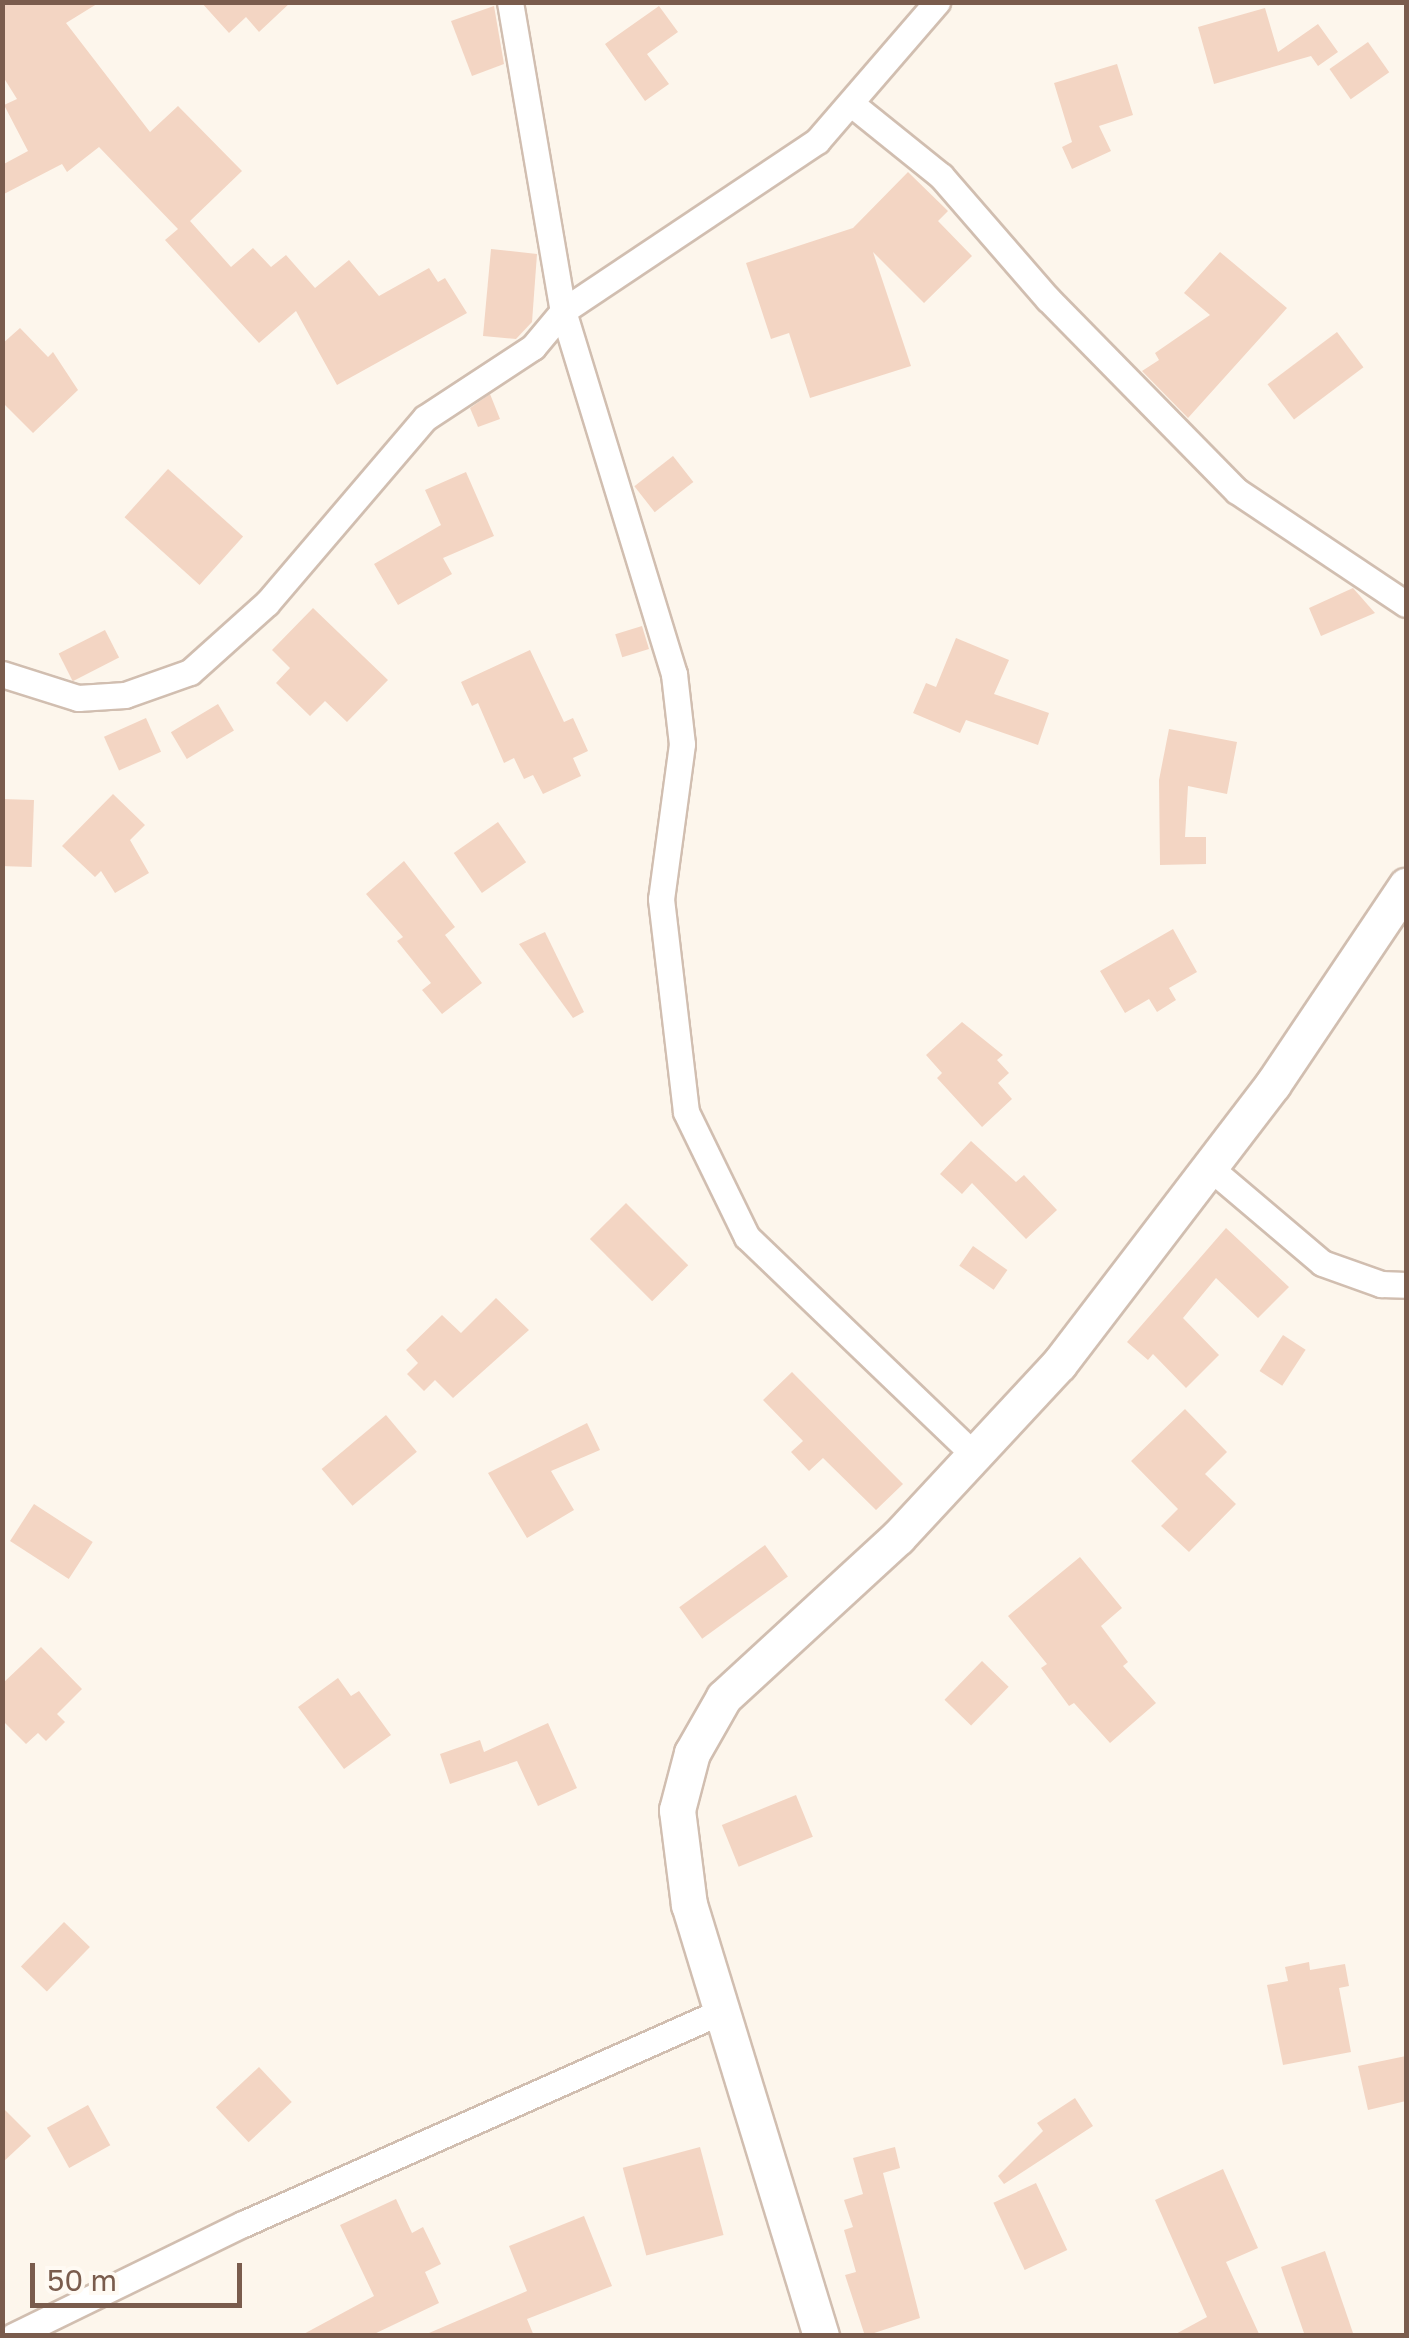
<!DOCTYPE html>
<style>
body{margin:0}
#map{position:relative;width:1409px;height:2338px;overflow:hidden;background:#fdf6ec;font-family:"Golos Text",sans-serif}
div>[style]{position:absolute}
.building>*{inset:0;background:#f3d5c3;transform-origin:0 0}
.roads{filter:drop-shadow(2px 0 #d1beb0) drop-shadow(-2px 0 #d1beb0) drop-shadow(0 2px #d1beb0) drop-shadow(0 -2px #d1beb0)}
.minor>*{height:25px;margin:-12.5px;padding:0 12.5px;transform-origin:12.5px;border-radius:12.5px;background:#fff}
.secondary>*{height:35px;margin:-17.5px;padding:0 17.5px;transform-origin:17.5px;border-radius:17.5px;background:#fff}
span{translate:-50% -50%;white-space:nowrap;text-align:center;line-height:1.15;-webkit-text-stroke:9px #fffaf3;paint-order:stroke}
.frame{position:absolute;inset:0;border:5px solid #7a5c4d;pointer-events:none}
.scale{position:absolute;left:30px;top:2263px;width:212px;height:45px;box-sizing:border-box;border:5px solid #7a5c4d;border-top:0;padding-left:12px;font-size:30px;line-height:35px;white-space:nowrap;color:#7a5c4d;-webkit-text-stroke:8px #fffaf3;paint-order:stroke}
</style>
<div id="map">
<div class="building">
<i style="clip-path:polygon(2px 2px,100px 2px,66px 23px,150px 132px,178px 106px,242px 171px,190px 221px,231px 267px,253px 248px,271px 267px,286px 255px,315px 288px,349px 260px,379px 296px,429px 268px,438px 282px,445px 278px,467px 313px,337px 385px,296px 311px,259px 343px,165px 240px,178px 229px,99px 147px,67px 172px,62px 164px,2px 195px,2px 165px,28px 151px,4px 105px,17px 99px,2px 75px)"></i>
<i style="clip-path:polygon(201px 2px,291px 2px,259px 32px,246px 17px,229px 33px)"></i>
<i style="clip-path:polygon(494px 6px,504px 64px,472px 76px,451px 21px)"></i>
<i style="clip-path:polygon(659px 6px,678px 32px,647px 54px,669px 84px,645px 101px,605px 44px)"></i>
<i style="clip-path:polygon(1265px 8px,1278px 52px,1318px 24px,1338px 52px,1318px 66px,1311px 56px,1214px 84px,1198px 27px)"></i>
<i style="left:1368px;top:42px;width:37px;height:47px;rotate:55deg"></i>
<i style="clip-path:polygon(1117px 64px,1133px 115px,1099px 126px,1111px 151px,1072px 169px,1062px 147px,1072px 142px,1054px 83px)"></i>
<i style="clip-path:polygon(908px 172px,948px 211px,938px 221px,972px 256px,924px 303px,873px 252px,911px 366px,810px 398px,789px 333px,771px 339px,746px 263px,853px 228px)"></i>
<i style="clip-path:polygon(491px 249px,537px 254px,532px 322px,516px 339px,483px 336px)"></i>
<i style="clip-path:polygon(1220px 252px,1287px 308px,1188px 418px,1142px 371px,1159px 360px,1155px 353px,1210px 315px,1184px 293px)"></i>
<i style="clip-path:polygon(20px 328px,48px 357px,53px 352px,78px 390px,33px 433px,2px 402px,2px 344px)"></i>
<i style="left:1337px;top:332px;width:44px;height:87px;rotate:53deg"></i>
<i style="clip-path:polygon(490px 394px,500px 419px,478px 427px,470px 408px)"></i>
<i style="left:673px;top:456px;width:33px;height:49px;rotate:52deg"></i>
<i style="left:168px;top:469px;width:101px;height:65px;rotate:42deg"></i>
<i style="clip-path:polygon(466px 472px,494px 536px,443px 558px,452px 574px,398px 605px,374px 564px,441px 525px,425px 490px)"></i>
<i style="clip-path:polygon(1353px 588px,1375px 613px,1321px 636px,1309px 608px)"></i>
<i style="clip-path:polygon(313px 608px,388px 680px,347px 722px,325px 701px,310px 716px,276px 683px,290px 668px,272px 650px)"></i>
<i style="left:642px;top:626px;width:24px;height:28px;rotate:73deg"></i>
<i style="left:105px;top:630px;width:31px;height:52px;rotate:63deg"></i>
<i style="clip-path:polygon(956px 638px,1009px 660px,994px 694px,1049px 713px,1038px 745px,966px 720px,960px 733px,913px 713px,926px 683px,936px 687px)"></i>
<i style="clip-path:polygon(530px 650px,564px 722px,573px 718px,588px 751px,573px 758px,581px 776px,543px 794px,533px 775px,524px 779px,514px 758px,504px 763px,478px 703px,472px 706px,461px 682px)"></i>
<i style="left:218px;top:704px;width:31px;height:55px;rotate:59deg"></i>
<i style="left:146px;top:718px;width:37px;height:46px;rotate:66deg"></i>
<i style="clip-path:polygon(1169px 729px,1237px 742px,1227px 794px,1188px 786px,1185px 837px,1206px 837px,1206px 864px,1160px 865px,1159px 780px)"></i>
<i style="clip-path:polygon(113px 794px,145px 825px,130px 840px,149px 873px,115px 893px,101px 871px,95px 877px,62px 846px)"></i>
<i style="left:2px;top:799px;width:32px;height:67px;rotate:2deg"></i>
<i style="left:498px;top:822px;width:49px;height:54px;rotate:55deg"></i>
<i style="clip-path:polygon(404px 861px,455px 927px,445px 935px,482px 983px,442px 1014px,422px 990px,431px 983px,397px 941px,403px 937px,366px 894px)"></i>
<i style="clip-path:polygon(1173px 929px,1197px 972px,1169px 988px,1176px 1000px,1157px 1012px,1149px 999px,1125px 1013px,1100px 971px)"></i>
<i style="clip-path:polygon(545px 932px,584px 1012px,573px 1018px,519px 944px)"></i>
<i style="clip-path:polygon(962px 1022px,1003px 1055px,997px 1060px,1009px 1073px,998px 1083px,1012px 1099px,982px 1127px,937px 1078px,942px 1073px,926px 1055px)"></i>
<i style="clip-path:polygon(971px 1141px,1016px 1182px,1024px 1175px,1057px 1210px,1026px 1239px,972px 1183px,962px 1194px,940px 1174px)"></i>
<i style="left:626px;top:1203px;width:88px;height:51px;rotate:45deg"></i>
<i style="clip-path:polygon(1226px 1228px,1289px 1287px,1258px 1318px,1216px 1278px,1183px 1318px,1219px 1355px,1186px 1388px,1153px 1354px,1148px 1360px,1127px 1342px)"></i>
<i style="left:973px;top:1246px;width:42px;height:24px;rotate:35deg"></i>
<i style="clip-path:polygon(496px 1298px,529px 1330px,453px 1398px,435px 1380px,424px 1391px,407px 1374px,418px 1363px,406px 1350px,442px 1315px,461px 1333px)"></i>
<i style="left:1283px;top:1335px;width:27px;height:43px;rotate:33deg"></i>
<i style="clip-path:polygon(792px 1372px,903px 1484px,876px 1510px,823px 1458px,809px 1471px,791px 1452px,803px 1441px,763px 1400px)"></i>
<i style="clip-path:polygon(1185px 1409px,1227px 1452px,1205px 1474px,1236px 1504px,1189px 1552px,1161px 1526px,1178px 1509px,1131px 1461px)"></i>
<i style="left:386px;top:1415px;width:48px;height:84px;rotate:50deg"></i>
<i style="clip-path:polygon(587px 1423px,600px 1450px,551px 1471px,574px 1510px,527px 1538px,488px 1473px)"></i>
<i style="left:34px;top:1504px;width:70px;height:44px;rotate:33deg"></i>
<i style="left:765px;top:1545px;width:39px;height:106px;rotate:54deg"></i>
<i style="clip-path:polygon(1080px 1557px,1122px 1608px,1101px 1626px,1128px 1662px,1123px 1666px,1156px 1703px,1110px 1743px,1074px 1703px,1069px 1706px,1041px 1668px,1047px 1664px,1008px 1616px)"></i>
<i style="clip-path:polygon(41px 1647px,82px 1689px,57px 1714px,65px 1722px,46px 1741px,38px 1733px,26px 1744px,2px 1720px,2px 1684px)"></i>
<i style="left:982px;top:1661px;width:37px;height:54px;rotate:44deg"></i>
<i style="clip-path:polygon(338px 1678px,351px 1696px,359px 1691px,391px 1735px,344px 1769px,298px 1707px)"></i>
<i style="clip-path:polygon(548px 1723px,577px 1788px,538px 1806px,517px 1761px,450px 1784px,440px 1754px,480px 1740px,484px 1752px)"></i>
<i style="left:796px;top:1795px;width:45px;height:80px;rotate:68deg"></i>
<i style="left:64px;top:1922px;width:36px;height:62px;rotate:44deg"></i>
<i style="clip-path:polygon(1309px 1962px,1310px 1970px,1345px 1964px,1349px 1986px,1339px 1988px,1351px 2052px,1283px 2065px,1267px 1985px,1288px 1981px,1285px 1967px)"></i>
<i style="clip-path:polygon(1406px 2056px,1406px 2101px,1368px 2110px,1358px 2066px)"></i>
<i style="left:259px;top:2067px;width:48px;height:59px;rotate:47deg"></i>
<i style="clip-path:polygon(1075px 2098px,1093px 2126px,1004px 2184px,998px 2176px,1043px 2131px,1037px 2123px)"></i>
<i style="left:88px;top:2105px;width:46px;height:47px;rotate:61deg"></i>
<i style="clip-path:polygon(2px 2107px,31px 2136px,2px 2163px)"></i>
<i style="left:700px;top:2147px;width:91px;height:80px;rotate:75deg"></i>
<i style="clip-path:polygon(895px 2147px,900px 2168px,883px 2173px,920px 2318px,865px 2336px,845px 2275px,856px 2272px,844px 2230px,853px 2227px,844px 2200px,863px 2194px,853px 2158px)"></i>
<i style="clip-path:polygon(1223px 2169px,1258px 2248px,1226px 2262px,1260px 2336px,1172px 2336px,1207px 2317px,1155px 2200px)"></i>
<i style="left:1036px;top:2183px;width:74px;height:47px;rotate:65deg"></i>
<i style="clip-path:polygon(396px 2199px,412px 2233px,423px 2227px,441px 2264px,425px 2272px,439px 2303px,370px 2336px,300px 2336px,374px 2296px,340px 2225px)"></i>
<i style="clip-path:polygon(584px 2216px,612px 2286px,527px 2319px,534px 2336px,422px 2336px,527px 2291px,509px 2246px)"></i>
<i style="clip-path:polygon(1325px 2251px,1354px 2336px,1305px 2336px,1281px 2267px)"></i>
</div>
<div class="roads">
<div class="minor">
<i style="left:510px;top:2px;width:314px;rotate:80.3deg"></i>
<i style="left:563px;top:311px;width:380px;rotate:73deg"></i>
<i style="left:674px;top:674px;width:70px;rotate:83.5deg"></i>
<i style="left:682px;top:744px;width:156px;rotate:97.7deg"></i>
<i style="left:661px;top:899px;width:214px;rotate:83.3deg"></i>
<i style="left:686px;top:1112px;width:139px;rotate:64deg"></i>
<i style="left:747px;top:1237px;width:315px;rotate:43.8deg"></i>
<i style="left:853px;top:105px;width:113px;rotate:38.9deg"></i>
<i style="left:941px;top:176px;width:163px;rotate:49deg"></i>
<i style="left:1048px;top:299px;width:269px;rotate:45.5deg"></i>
<i style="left:1237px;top:491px;width:203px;rotate:33.8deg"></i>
<i style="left:2px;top:674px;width:80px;rotate:17.5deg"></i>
<i style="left:78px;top:698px;width:47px;rotate:-3.7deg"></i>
<i style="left:125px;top:695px;width:69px;rotate:-19.5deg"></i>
<i style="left:190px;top:672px;width:103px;rotate:-41.9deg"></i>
<i style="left:267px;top:603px;width:243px;rotate:-49.5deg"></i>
<i style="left:425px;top:418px;width:129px;rotate:-33.3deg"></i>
<i style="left:533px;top:347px;width:47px;rotate:-50.2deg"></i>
<i style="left:563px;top:311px;width:306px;rotate:-33.8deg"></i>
<i style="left:817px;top:141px;width:184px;rotate:-49.2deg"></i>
<i style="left:1209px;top:1167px;width:148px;rotate:40.3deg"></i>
<i style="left:1322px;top:1263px;width:63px;rotate:19.6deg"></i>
<i style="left:1381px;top:1284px;width:25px;rotate:2deg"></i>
<i style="left:13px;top:2336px;width:256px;rotate:-26deg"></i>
<i style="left:243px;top:2224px;width:524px;rotate:-23.97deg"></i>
</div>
<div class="secondary">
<i style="left:821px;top:2336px;width:451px;rotate:-107deg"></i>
<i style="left:689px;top:1905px;width:96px;rotate:-97.2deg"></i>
<i style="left:677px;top:1810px;width:59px;rotate:-75.3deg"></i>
<i style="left:692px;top:1753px;width:64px;rotate:-60.3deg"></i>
<i style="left:724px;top:1697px;width:236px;rotate:-42.6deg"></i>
<i style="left:898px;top:1537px;width:236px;rotate:-47.1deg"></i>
<i style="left:1059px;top:1364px;width:352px;rotate:-52.6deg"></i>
<i style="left:1273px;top:1084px;width:239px;rotate:-56.1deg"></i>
</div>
</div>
<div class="frame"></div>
<div class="scale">50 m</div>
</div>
